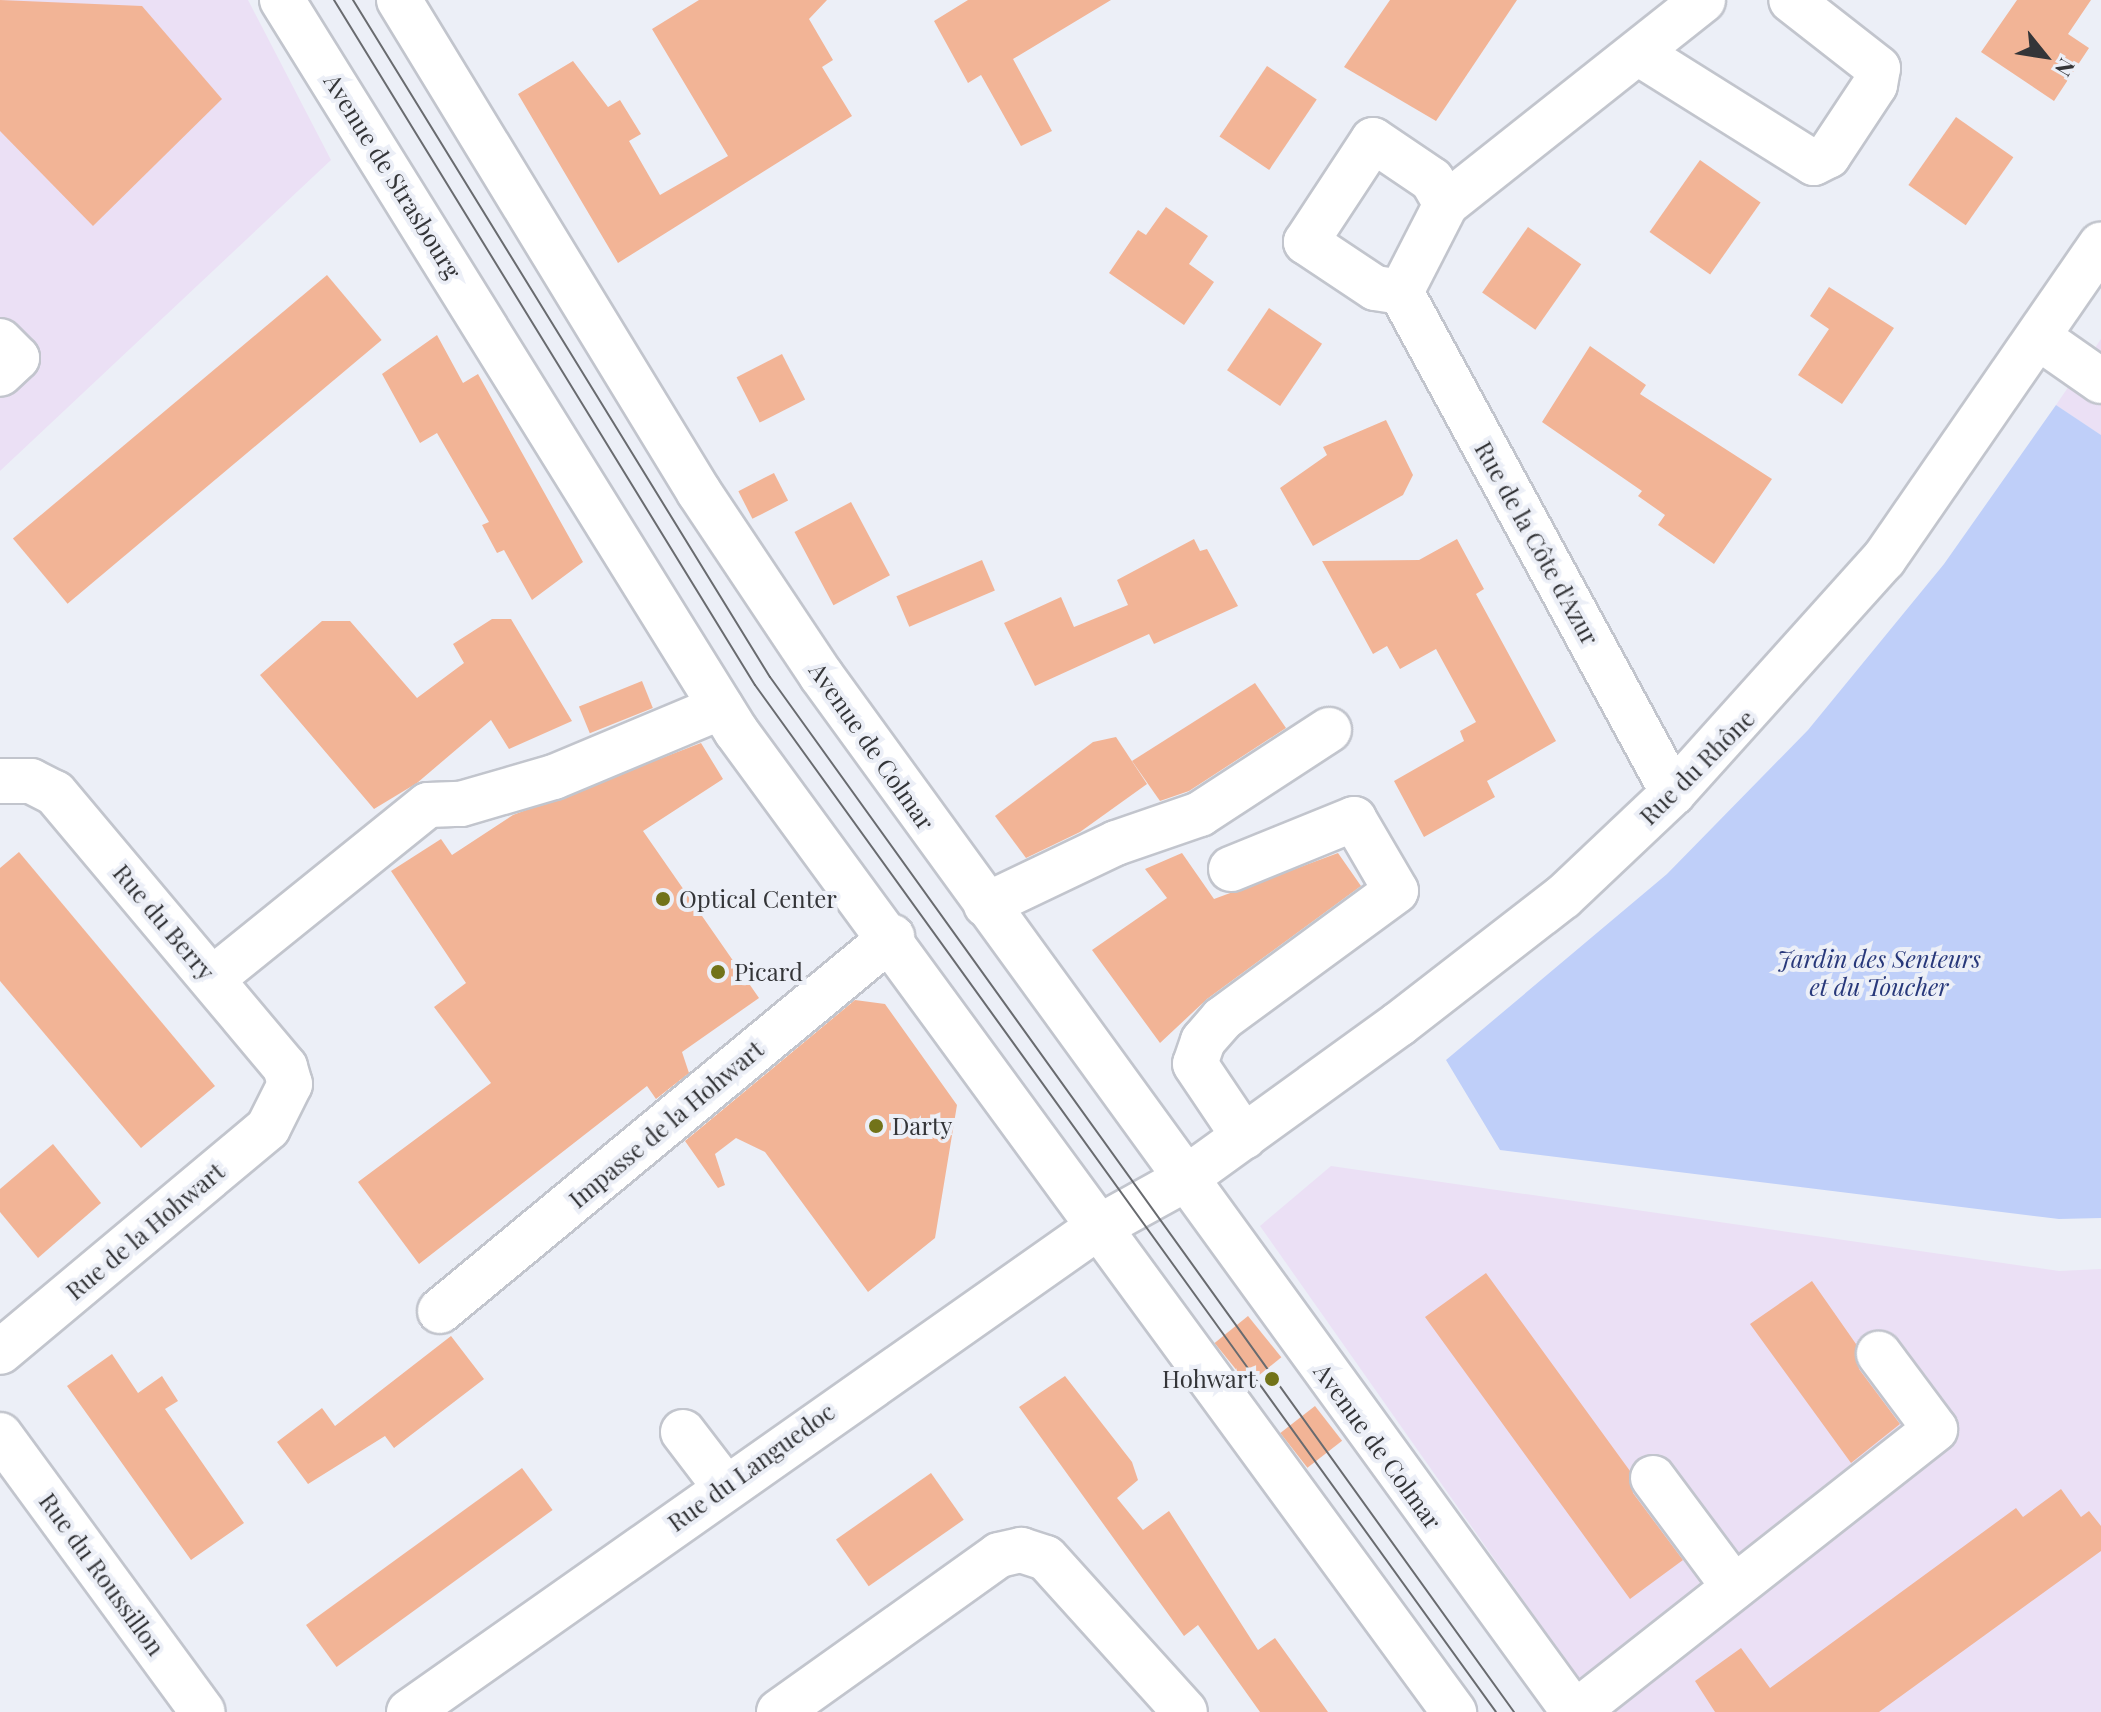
<!DOCTYPE html>
<meta charset="utf-8">
<style>
body{margin:0}
#map{position:relative;width:2101px;height:1712px;overflow:hidden;background:#eceff7;font-family:"Playfair Display",serif}
div>[style]{position:absolute}
.commercial>*{inset:0;background:#ebe0f5}
.green>*{inset:0;background:#bfcff9}
.building>*{inset:0;background:#f2b496;transform-origin:0 0}
.roads{filter:drop-shadow(2px 0 #c2c5cd) drop-shadow(-2px 0 #c2c5cd) drop-shadow(0 2px #c2c5cd) drop-shadow(0 -2px #c2c5cd)}
.minor>*{height:44px;margin:-22px;padding:0 22px;transform-origin:22px;border-radius:22px;background:#fff}
.major>*{height:44px;margin:-22px;padding:0 22px;transform-origin:22px;border-radius:22px;background:#fff}
.tram>*{height:2px;margin:-1px;padding:0 1px;transform-origin:1px;border-radius:1px;background:#696b6f}
.dots>*{width:22px;height:22px;translate:-50% -50%;box-sizing:border-box;border:4px solid #eceff7;border-radius:50%}
span{translate:-50% -50%;white-space:nowrap;text-align:center;line-height:1.15;-webkit-text-stroke:8px #eceff7;paint-order:stroke}
.street-label{font-size:24px;color:#343538}
.poi-label{font-size:24px;color:#343538}
.left{translate:0 -50%;text-align:left}
.right{translate:-100% -50%;text-align:right}
.park-label{font-size:24px;color:#28387a;font-style:italic}
.north{position:absolute;left:2005px;top:16px;width:80px;height:80px;-webkit-text-stroke:6px #eceff7;paint-order:stroke;rotate:120deg;font-size:22px;font-weight:700;line-height:32px;text-align:center;color:#343538}
.north::after{content:'';display:block;margin:auto;width:28px;height:36px;background:#343538;clip-path:polygon(50% 0,100% 100%,50% 72%,0 100%)}
</style>
<div id="map">
<div class="commercial">
<i style="clip-path:polygon(0 0,248px 0,331px 160px,0 471px)"></i>
<i style="clip-path:polygon(2101px 339px,2101px 435px,2056px 405px)"></i>
<i style="clip-path:polygon(1331px 1166px,2059px 1271px,2101px 1269px,2101px 1712px,1602px 1712px,1260px 1226px)"></i>
</div>
<div class="green">
<i style="clip-path:polygon(2056px 405px,2101px 435px,2101px 1218px,2059px 1219px,1500px 1150px,1446px 1060px,1667px 874px,1808px 730px,1944px 564px)"></i>
</div>
<div class="building">
<i style="clip-path:polygon(0 0,142px 6px,222px 99px,93px 226px,0 131px)"></i>
<i style="clip-path:polygon(699px 0,827px 0,809px 19px,833px 60px,822px 67px,852px 116px,618px 263px,518px 94px,573px 61px,608px 107px,620px 100px,641px 134px,629px 141px,660px 195px,728px 156px,652px 29px)"></i>
<i style="clip-path:polygon(968px 0,1111px 0,1013px 59px,1052px 131px,1021px 146px,981px 75px,968px 83px,934px 21px)"></i>
<i style="clip-path:polygon(1390px 0,1517px 0,1436px 121px,1344px 67px)"></i>
<i style="clip-path:polygon(2017px 0,2091px 0,2068px 34px,2089px 48px,2054px 101px,1981px 52px)"></i>
<i style="left:1267px;top:66px;width:60px;height:85px;rotate:34deg"></i>
<i style="left:1956px;top:117px;width:70px;height:83px;rotate:35deg"></i>
<i style="left:1700px;top:160px;width:74px;height:88px;rotate:35deg"></i>
<i style="clip-path:polygon(1166px 207px,1208px 236px,1189px 264px,1214px 282px,1184px 325px,1109px 273px,1138px 230px,1146px 235px)"></i>
<i style="left:1528px;top:227px;width:65px;height:80px;rotate:35deg"></i>
<i style="left:327px;top:275px;width:85px;height:410px;rotate:50deg"></i>
<i style="clip-path:polygon(1829px 287px,1894px 328px,1842px 404px,1798px 375px,1829px 329px,1810px 316px)"></i>
<i style="left:1269px;top:308px;width:64px;height:75px;rotate:34deg"></i>
<i style="clip-path:polygon(437px 335px,463px 383px,478px 374px,583px 562px,532px 600px,504px 550px,497px 553px,482px 525px,489px 522px,437px 433px,420px 443px,382px 374px)"></i>
<i style="clip-path:polygon(1590px 346px,1646px 385px,1640px 394px,1772px 479px,1714px 564px,1658px 525px,1665px 515px,1638px 496px,1642px 491px,1542px 422px)"></i>
<i style="left:782px;top:354px;width:51px;height:51px;rotate:63deg"></i>
<i style="clip-path:polygon(1386px 420px,1413px 475px,1403px 495px,1313px 546px,1280px 488px,1327px 455px,1323px 447px)"></i>
<i style="left:774px;top:473px;width:31px;height:40px;rotate:63deg"></i>
<i style="left:851px;top:502px;width:83px;height:64px;rotate:62deg"></i>
<i style="clip-path:polygon(1194px 539px,1200px 551px,1207px 549px,1238px 606px,1154px 644px,1149px 634px,1035px 686px,1004px 623px,1061px 597px,1074px 627px,1128px 605px,1117px 580px)"></i>
<i style="clip-path:polygon(1457px 539px,1484px 589px,1476px 594px,1556px 741px,1487px 781px,1495px 797px,1424px 837px,1394px 781px,1464px 741px,1460px 731px,1476px 722px,1436px 649px,1400px 669px,1387px 646px,1373px 654px,1322px 561px,1419px 560px)"></i>
<i style="left:982px;top:560px;width:33px;height:93px;rotate:67deg"></i>
<i style="clip-path:polygon(492px 619px,511px 619px,572px 721px,509px 749px,491px 720px,417px 783px,374px 809px,260px 675px,322px 621px,350px 621px,417px 698px,464px 663px,453px 644px)"></i>
<i style="left:642px;top:681px;width:29px;height:68px;rotate:68deg"></i>
<i style="clip-path:polygon(1255px 683px,1286px 728px,1189px 791px,1160px 801px,1132px 761px)"></i>
<i style="clip-path:polygon(1116px 737px,1147px 784px,1080px 832px,1026px 858px,995px 816px,1093px 742px)"></i>
<i style="clip-path:polygon(701px 743px,723px 779px,643px 831px,759px 998px,682px 1052px,689px 1073px,656px 1099px,647px 1086px,419px 1264px,358px 1182px,491px 1083px,434px 1007px,466px 983px,391px 871px,441px 839px,452px 855px,513px 815px)"></i>
<i style="clip-path:polygon(19px 852px,215px 1086px,141px 1148px,0 981px,0 868px)"></i>
<i style="clip-path:polygon(1182px 853px,1214px 899px,1338px 853px,1361px 886px,1207px 999px,1160px 1043px,1092px 950px,1167px 898px,1145px 869px)"></i>
<i style="clip-path:polygon(855px 1000px,885px 1004px,957px 1105px,935px 1238px,868px 1292px,765px 1152px,736px 1138px,715px 1154px,725px 1185px,718px 1188px,685px 1141px)"></i>
<i style="clip-path:polygon(53px 1144px,101px 1203px,38px 1258px,0 1212px,0 1189px)"></i>
<i style="clip-path:polygon(1486px 1273px,1630px 1471px,1633px 1493px,1683px 1560px,1630px 1599px,1425px 1317px)"></i>
<i style="clip-path:polygon(1812px 1281px,1856px 1344px,1859px 1369px,1900px 1424px,1851px 1463px,1750px 1324px)"></i>
<i style="left:1248px;top:1316px;width:53px;height:43px;rotate:51deg"></i>
<i style="clip-path:polygon(451px 1336px,484px 1379px,394px 1448px,385px 1436px,308px 1484px,277px 1442px,322px 1408px,335px 1426px)"></i>
<i style="clip-path:polygon(112px 1354px,138px 1393px,162px 1376px,178px 1401px,165px 1409px,244px 1523px,191px 1560px,67px 1386px)"></i>
<i style="clip-path:polygon(1065px 1376px,1132px 1462px,1138px 1480px,1117px 1498px,1143px 1530px,1169px 1511px,1258px 1650px,1275px 1638px,1328px 1712px,1260px 1712px,1198px 1625px,1184px 1636px,1019px 1407px)"></i>
<i style="left:1315px;top:1406px;width:44px;height:44px;rotate:52deg"></i>
<i style="left:522px;top:1468px;width:52px;height:267px;rotate:54deg"></i>
<i style="left:931px;top:1473px;width:57px;height:116px;rotate:55deg"></i>
<i style="clip-path:polygon(2061px 1489px,2081px 1517px,2089px 1511px,2101px 1526px,2101px 1551px,1879px 1712px,1715px 1712px,1695px 1681px,1741px 1648px,1770px 1688px,2016px 1508px,2023px 1517px)"></i>
</div>
<div class="roads">
<div class="minor">
<i style="left:1640px;top:54px;width:205px;rotate:32.1deg"></i>
<i style="left:1814px;top:163px;width:16px;rotate:-27deg"></i>
<i style="left:1828px;top:156px;width:85px;rotate:-56.5deg"></i>
<i style="left:1875px;top:85px;width:17px;rotate:-80deg"></i>
<i style="left:1878px;top:68px;width:110px;rotate:-142deg"></i>
<i style="left:1401px;top:292px;width:26px;rotate:-171deg"></i>
<i style="left:1375px;top:288px;width:83px;rotate:-146.3deg"></i>
<i style="left:1306px;top:242px;width:122px;rotate:-56.7deg"></i>
<i style="left:1373px;top:140px;width:71px;rotate:34.1deg"></i>
<i style="left:1432px;top:180px;width:28px;rotate:60deg"></i>
<i style="left:2038px;top:337px;width:77px;rotate:34.9deg"></i>
<i style="left:0;top:341px;width:24px;rotate:45deg"></i>
<i style="left:17px;top:358px;width:23px;rotate:137deg"></i>
<i style="left:0;top:781px;width:31px"></i>
<i style="left:31px;top:781px;width:27px;rotate:27deg"></i>
<i style="left:55px;top:793px;width:358px;rotate:50deg"></i>
<i style="left:285px;top:1067px;width:18px;rotate:74deg"></i>
<i style="left:290px;top:1084px;width:49px;rotate:116.6deg"></i>
<i style="left:268px;top:1128px;width:349px;rotate:140.1deg"></i>
<i style="left:1673px;top:793px;width:570px;rotate:-118.5deg"></i>
<i style="left:1401px;top:292px;width:99px;rotate:-62.9deg"></i>
<i style="left:1446px;top:204px;width:328px;rotate:-38.4deg"></i>
<i style="left:1231px;top:869px;width:133px;rotate:-22.1deg"></i>
<i style="left:1354px;top:819px;width:83px;rotate:59.7deg"></i>
<i style="left:1396px;top:891px;width:216px;rotate:143.7deg"></i>
<i style="left:1222px;top:1019px;width:29px;rotate:131deg"></i>
<i style="left:1203px;top:1041px;width:24px;rotate:109deg"></i>
<i style="left:1195px;top:1064px;width:88px;rotate:56.1deg"></i>
<i style="left:986px;top:905px;width:144px;rotate:-25.5deg"></i>
<i style="left:1116px;top:843px;width:89px;rotate:-19deg"></i>
<i style="left:1200px;top:814px;width:154px;rotate:-33.1deg"></i>
<i style="left:212px;top:979px;width:277px;rotate:-38.9deg"></i>
<i style="left:428px;top:805px;width:33px;rotate:-2deg"></i>
<i style="left:461px;top:804px;width:97px;rotate:-16.2deg"></i>
<i style="left:554px;top:777px;width:181px;rotate:-22.7deg"></i>
<i style="left:440px;top:1311px;width:587px;rotate:-39.61deg"></i>
<i style="left:683px;top:1432px;width:69px;rotate:52.6deg"></i>
<i style="left:0;top:1435px;width:343px;rotate:53.8deg"></i>
<i style="left:1653px;top:1478px;width:136px;rotate:53.4deg"></i>
<i style="left:409px;top:1712px;width:841px;rotate:-35.13deg"></i>
<i style="left:779px;top:1712px;width:270px;rotate:-35.5deg"></i>
<i style="left:999px;top:1555px;width:23px;rotate:-13deg"></i>
<i style="left:1021px;top:1550px;width:26px;rotate:18deg"></i>
<i style="left:1046px;top:1558px;width:207px;rotate:47.9deg"></i>
<i style="left:1576px;top:1712px;width:457px;rotate:-38.2deg"></i>
<i style="left:1935px;top:1429px;width:94px;rotate:-126.7deg"></i>
</div>
<div class="major">
<i style="left:282px;top:0;width:861px;rotate:58.16deg"></i>
<i style="left:736px;top:731px;width:1216px;rotate:53.8deg"></i>
<i style="left:399px;top:0;width:576px;rotate:58.63deg"></i>
<i style="left:699px;top:492px;width:220px;rotate:56.3deg"></i>
<i style="left:821px;top:675px;width:1282px;rotate:54.02deg"></i>
<i style="left:1097px;top:1228px;width:97px;rotate:-28.9deg"></i>
<i style="left:1182px;top:1181px;width:268px;rotate:-35.9deg"></i>
<i style="left:1399px;top:1024px;width:207px;rotate:-37.8deg"></i>
<i style="left:1563px;top:897px;width:151px;rotate:-43.4deg"></i>
<i style="left:1673px;top:793px;width:315px;rotate:-48deg"></i>
<i style="left:1884px;top:559px;width:382px;rotate:-55.4deg"></i>
</div>
</div>
<div class="tram">
<i style="left:334px;top:0;width:804px;rotate:58.43deg"></i>
<i style="left:755px;top:685px;width:1266px;rotate:54.19deg"></i>
<i style="left:353px;top:0;width:795px;rotate:58.37deg"></i>
<i style="left:770px;top:677px;width:1275px;rotate:54.29deg"></i>
</div>
<div class="dots">
<i style="left:663px;top:899px;background:#727319"></i>
<i style="left:718px;top:972px;background:#727319"></i>
<i style="left:876px;top:1126px;background:#727319"></i>
<i style="left:1272px;top:1379px;background:#727319"></i>
</div>
<div class="street-label">
<span style="left:393px;top:176px;rotate:58deg">Avenue de Strasbourg</span>
<span style="left:1537px;top:543px;rotate:61deg">Rue de la Côte d'Azur</span>
<span style="left:872px;top:746px;rotate:55deg">Avenue de Colmar</span>
<span style="left:1697px;top:767px;rotate:-45deg">Rue du Rhône</span>
<span style="left:164px;top:922px;rotate:50deg">Rue du Berry</span>
<span style="left:666px;top:1124px;rotate:-40deg">Impasse de la Hohwart</span>
<span style="left:145px;top:1231px;rotate:-40deg">Rue de la Hohwart</span>
<span style="left:1378px;top:1446px;rotate:54deg">Avenue de Colmar</span>
<span style="left:751px;top:1467px;rotate:-36deg">Rue du Languedoc</span>
<span style="left:102px;top:1574px;rotate:54deg">Rue du Roussillon</span>
</div>
<div class="poi-label">
<span class="left" style="left:679px;top:899px">Optical Center</span>
<span class="left" style="left:734px;top:972px">Picard</span>
<span class="left" style="left:892px;top:1126px">Darty</span>
<span class="right" style="left:1256px;top:1379px">Hohwart</span>
</div>
<div class="park-label">
<span style="left:1879px;top:973px">Jardin des Senteurs<br>et du Toucher</span>
</div>
<div class="north">N</div>
</div>
